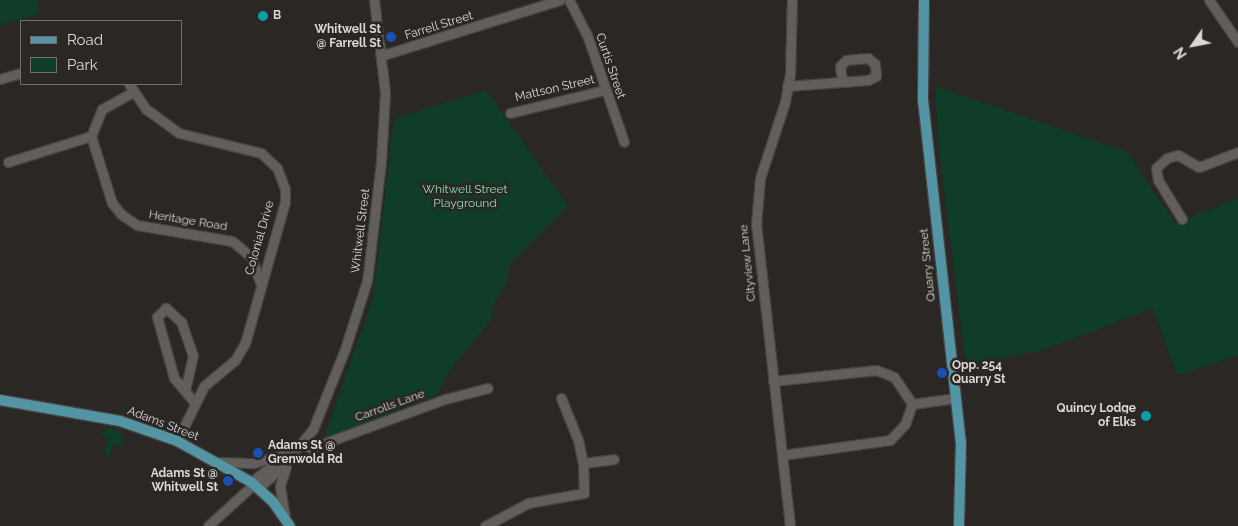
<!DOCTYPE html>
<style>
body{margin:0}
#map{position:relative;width:1238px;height:526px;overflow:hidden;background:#2a2725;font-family:Raleway,sans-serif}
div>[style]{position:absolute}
.green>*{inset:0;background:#0f3d28}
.roads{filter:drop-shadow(1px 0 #474443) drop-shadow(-1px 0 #474443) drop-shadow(0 1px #474443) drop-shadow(0 -1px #474443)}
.minor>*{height:9px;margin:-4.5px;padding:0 4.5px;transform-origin:4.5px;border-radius:4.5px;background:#615e5b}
.major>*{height:10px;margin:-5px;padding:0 5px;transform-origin:5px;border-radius:5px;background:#5395a5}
.dots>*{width:14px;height:14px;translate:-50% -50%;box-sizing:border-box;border:2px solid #2a2725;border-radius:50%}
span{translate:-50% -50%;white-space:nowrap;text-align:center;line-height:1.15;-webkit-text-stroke:5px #2a2725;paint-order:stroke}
.poi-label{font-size:12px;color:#dbd9d8;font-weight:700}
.left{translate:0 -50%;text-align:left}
.right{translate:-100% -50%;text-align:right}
.street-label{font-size:12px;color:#dbd9d8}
.park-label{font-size:12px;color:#8adfb1}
.legend{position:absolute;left:20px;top:20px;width:162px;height:65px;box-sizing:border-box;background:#2a2725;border:1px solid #716e6d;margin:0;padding:6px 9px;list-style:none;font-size:15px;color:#dbd9d8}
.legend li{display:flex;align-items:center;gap:10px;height:25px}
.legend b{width:25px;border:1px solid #716e6d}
.north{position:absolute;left:1168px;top:20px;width:50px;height:50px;-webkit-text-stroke:4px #2a2725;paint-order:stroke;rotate:237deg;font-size:14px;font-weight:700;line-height:20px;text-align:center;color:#dbd9d8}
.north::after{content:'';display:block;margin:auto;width:18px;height:22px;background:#dbd9d8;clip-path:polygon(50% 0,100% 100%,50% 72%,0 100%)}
</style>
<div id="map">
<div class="green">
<i style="clip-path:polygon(0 0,38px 0,39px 14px,0 25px)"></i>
<i style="clip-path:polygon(935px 86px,1127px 152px,1176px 224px,1238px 198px,1238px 356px,1177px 375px,1153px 308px,1043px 350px,966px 365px,939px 149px)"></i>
<i style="clip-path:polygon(486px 90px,568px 206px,509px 265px,507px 281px,494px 304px,491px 320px,449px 371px,438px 394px,324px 439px,373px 297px,394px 119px)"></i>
<i style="clip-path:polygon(108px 428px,120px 431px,125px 445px,113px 444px,109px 458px,105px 451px,108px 439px,100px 434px)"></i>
</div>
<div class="roads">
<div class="minor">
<i style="left:569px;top:0;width:39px;rotate:63deg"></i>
<i style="left:587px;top:35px;width:113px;rotate:70.9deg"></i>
<i style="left:1209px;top:0;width:51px;rotate:55.4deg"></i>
<i style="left:383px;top:55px;width:185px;rotate:-17.3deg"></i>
<i style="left:0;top:79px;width:22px;rotate:-16deg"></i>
<i style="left:129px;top:84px;width:30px;rotate:56deg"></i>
<i style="left:146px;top:109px;width:41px;rotate:36deg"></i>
<i style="left:179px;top:133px;width:84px;rotate:13.7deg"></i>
<i style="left:261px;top:153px;width:22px;rotate:43deg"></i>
<i style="left:277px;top:168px;width:22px;rotate:69deg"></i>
<i style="left:285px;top:189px;width:13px;rotate:90deg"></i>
<i style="left:285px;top:202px;width:147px;rotate:105.8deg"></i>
<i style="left:245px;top:343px;width:20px;rotate:120deg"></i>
<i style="left:235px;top:360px;width:40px;rotate:140deg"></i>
<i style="left:204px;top:386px;width:61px;rotate:116.1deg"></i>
<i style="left:787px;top:86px;width:81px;rotate:-4.2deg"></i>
<i style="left:868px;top:80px;width:9px;rotate:-27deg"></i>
<i style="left:876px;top:76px;width:12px;rotate:-95deg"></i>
<i style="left:875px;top:64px;width:9px;rotate:-139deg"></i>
<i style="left:868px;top:58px;width:22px;rotate:175deg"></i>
<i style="left:846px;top:60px;width:8px;rotate:135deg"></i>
<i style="left:840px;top:66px;width:15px;rotate:82deg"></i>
<i style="left:133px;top:92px;width:35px;rotate:151deg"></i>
<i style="left:102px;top:109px;width:29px;rotate:112deg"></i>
<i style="left:91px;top:136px;width:70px;rotate:72.6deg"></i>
<i style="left:112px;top:203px;width:14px;rotate:51deg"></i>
<i style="left:121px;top:214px;width:19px;rotate:35deg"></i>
<i style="left:137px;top:225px;width:96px;rotate:9.6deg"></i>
<i style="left:232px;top:241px;width:25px;rotate:40deg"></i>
<i style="left:251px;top:257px;width:27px;rotate:70deg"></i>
<i style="left:510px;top:113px;width:98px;rotate:-13.6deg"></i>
<i style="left:8px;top:162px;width:87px;rotate:-17.4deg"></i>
<i style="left:1182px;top:219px;width:46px;rotate:-121.6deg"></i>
<i style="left:1158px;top:180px;width:12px;rotate:-99deg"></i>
<i style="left:1156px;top:168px;width:15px;rotate:-42deg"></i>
<i style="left:1167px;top:158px;width:11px;rotate:-15deg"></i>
<i style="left:1178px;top:155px;width:24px;rotate:30deg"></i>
<i style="left:1199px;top:167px;width:42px;rotate:-21deg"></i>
<i style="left:773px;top:381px;width:104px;rotate:-6.1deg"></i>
<i style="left:876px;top:370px;width:19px;rotate:21deg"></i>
<i style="left:894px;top:377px;width:32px;rotate:56deg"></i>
<i style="left:912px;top:404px;width:21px;rotate:109deg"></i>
<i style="left:905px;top:424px;width:22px;rotate:133deg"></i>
<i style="left:890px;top:440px;width:109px;rotate:172.1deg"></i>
<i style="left:185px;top:390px;width:35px;rotate:-77deg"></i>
<i style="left:193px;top:356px;width:36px;rotate:-109deg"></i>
<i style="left:181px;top:322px;width:21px;rotate:-137deg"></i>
<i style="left:166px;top:308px;width:13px;rotate:135deg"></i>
<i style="left:157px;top:317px;width:63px;rotate:74.4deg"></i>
<i style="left:174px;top:378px;width:33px;rotate:50deg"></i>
<i style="left:561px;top:398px;width:45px;rotate:68deg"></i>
<i style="left:578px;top:440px;width:24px;rotate:78deg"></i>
<i style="left:583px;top:463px;width:31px;rotate:-7deg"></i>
<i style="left:912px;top:404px;width:44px;rotate:-7.8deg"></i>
<i style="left:302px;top:444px;width:10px;rotate:24deg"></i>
<i style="left:311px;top:448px;width:143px;rotate:-20.1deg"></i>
<i style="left:445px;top:399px;width:44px;rotate:-14.3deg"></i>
<i style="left:220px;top:462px;width:34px;rotate:2deg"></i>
<i style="left:254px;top:463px;width:41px;rotate:-17.1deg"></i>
<i style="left:251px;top:482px;width:37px;rotate:-38deg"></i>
<i style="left:258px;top:488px;width:28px;rotate:-41deg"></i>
<i style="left:279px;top:470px;width:53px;rotate:-50.3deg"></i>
<i style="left:313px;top:429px;width:86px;rotate:-68.2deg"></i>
<i style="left:345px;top:349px;width:71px;rotate:-72.1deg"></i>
<i style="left:367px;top:281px;width:120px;rotate:-83.3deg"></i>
<i style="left:381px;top:162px;width:70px;rotate:-86.7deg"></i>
<i style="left:385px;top:92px;width:93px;rotate:-96.8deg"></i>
<i style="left:285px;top:518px;width:32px;rotate:-99deg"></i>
<i style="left:280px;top:486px;width:21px;rotate:-73deg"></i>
<i style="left:208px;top:526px;width:62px;rotate:-42.4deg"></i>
<i style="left:485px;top:526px;width:49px;rotate:-28.1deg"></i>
<i style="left:528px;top:503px;width:57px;rotate:-10.1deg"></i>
<i style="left:584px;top:493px;width:30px;rotate:-92deg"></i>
<i style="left:790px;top:526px;width:303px;rotate:-96.4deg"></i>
<i style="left:756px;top:225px;width:47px;rotate:-85.1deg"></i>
<i style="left:760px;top:178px;width:80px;rotate:-71.8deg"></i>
<i style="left:785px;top:102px;width:27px;rotate:-80deg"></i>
<i style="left:790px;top:75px;width:75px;rotate:-88.5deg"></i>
</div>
<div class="major">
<i style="left:924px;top:0;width:100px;rotate:90.6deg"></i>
<i style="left:923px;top:100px;width:344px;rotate:83.7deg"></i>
<i style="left:961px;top:442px;width:84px;rotate:91.4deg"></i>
<i style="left:0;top:400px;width:122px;rotate:9.9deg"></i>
<i style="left:120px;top:421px;width:60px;rotate:19.3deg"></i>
<i style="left:177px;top:441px;width:85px;rotate:29deg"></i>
<i style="left:251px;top:482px;width:30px;rotate:42deg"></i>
<i style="left:273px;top:502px;width:29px;rotate:55deg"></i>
</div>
</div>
<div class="dots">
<i style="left:263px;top:16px;background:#0f9aa8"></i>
<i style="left:391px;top:37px;background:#1a4fb4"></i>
<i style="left:942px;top:373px;background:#1a4fb4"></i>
<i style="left:1146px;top:416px;background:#0f9aa8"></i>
<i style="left:258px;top:453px;background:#1a4fb4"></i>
<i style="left:228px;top:481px;background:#1a4fb4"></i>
</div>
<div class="poi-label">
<span class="left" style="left:273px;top:16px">B</span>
<span class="right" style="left:381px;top:37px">Whitwell St<br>@ Farrell St</span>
<span class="left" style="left:952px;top:373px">Opp. 254<br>Quarry St</span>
<span class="right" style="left:1136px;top:416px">Quincy Lodge<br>of Elks</span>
<span class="left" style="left:268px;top:453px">Adams St @<br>Grenwold Rd</span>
<span class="right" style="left:218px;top:481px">Adams St @<br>Whitwell St</span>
</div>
<div class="street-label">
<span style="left:439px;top:26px;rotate:-17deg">Farrell Street</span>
<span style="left:610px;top:66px;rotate:71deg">Curtis Street</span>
<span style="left:555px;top:89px;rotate:-13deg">Mattson Street</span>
<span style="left:188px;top:221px;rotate:9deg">Heritage Road</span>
<span style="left:361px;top:231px;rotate:-83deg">Whitwell Street</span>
<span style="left:260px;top:238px;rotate:-74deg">Colonial Drive</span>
<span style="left:748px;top:263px;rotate:-96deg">Cityview Lane</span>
<span style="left:928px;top:265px;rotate:-96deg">Quarry Street</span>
<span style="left:390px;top:406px;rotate:-20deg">Carrolls Lane</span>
<span style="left:163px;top:424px;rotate:21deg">Adams Street</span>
</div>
<div class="park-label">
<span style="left:465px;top:197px">Whitwell Street<br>Playground</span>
</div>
<ul class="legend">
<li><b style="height:6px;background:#5395a5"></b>Road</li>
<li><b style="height:14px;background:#0f3d28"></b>Park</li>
</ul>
<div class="north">N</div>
</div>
